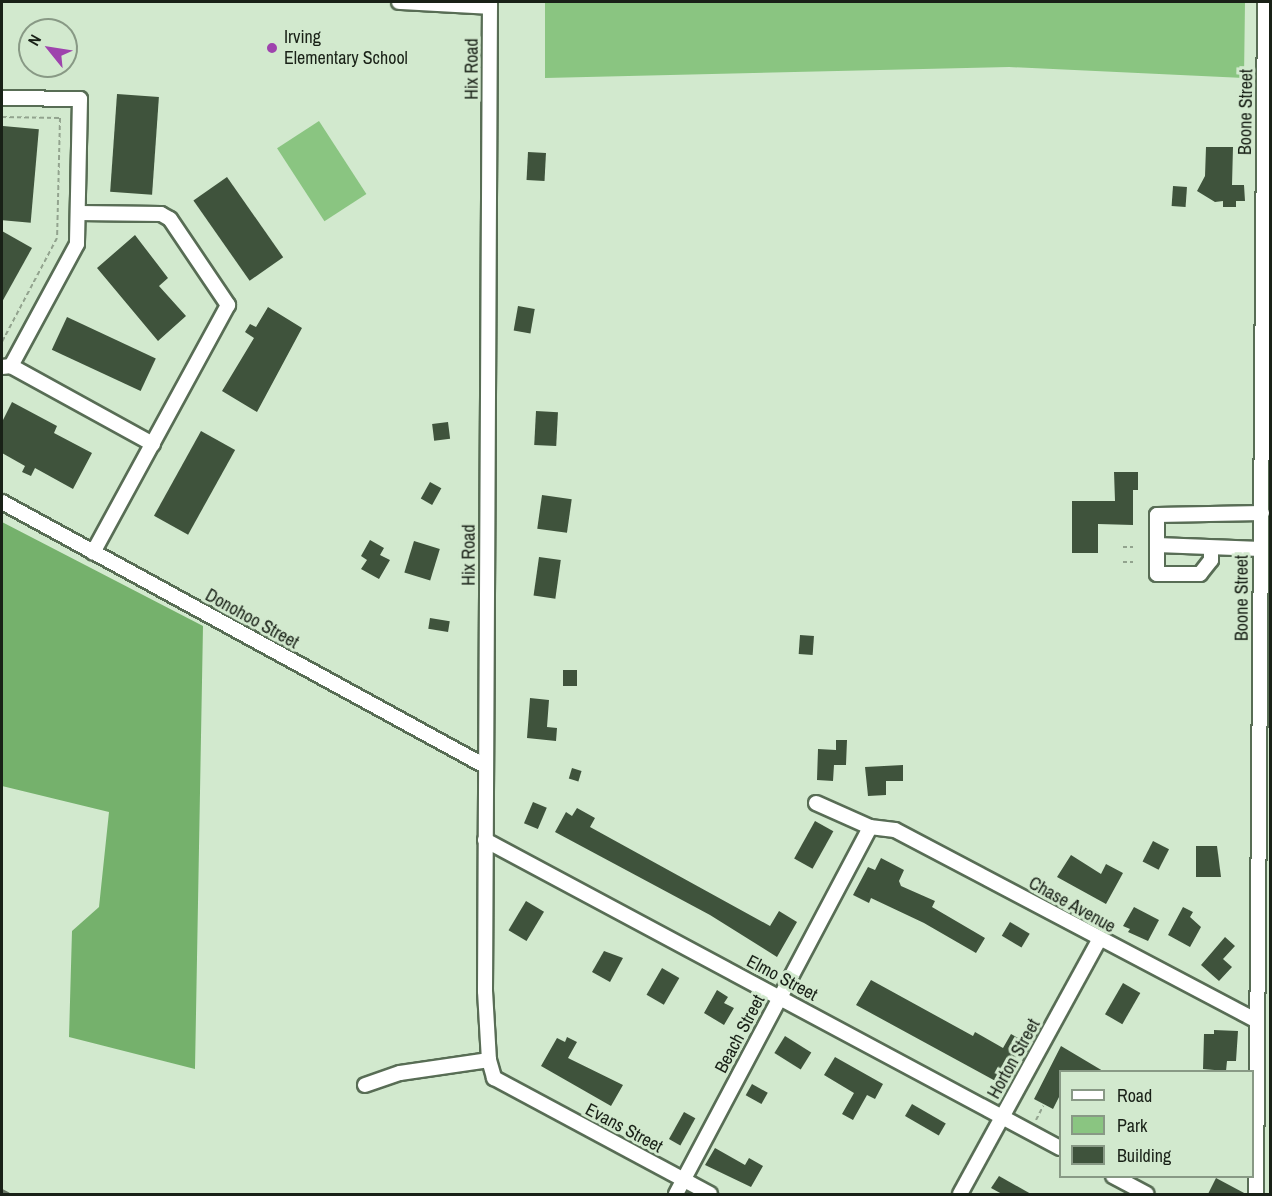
<!DOCTYPE html>
<style>
body{margin:0}
#map{position:relative;width:1272px;height:1196px;overflow:hidden;background:#d2e9ce;font-family:"Archivo Narrow",sans-serif}
div>[style]{position:absolute}
.green>*{inset:0;background:#8ac581;transform-origin:0 0}
.forest>*{inset:0;background:#75b16c}
.building>*{inset:0;background:#3f533c;transform-origin:0 0}
.path>*{height:2px;margin-top:-1px;transform-origin:0;background:repeating-linear-gradient(90deg,#92a38e 0 4.5px,transparent 0 7.5px)}
.roads{filter:drop-shadow(2px 0 #586d55) drop-shadow(-2px 0 #586d55) drop-shadow(0 2px #586d55) drop-shadow(0 -2px #586d55)}
.minor>*{height:14px;margin:-7px;padding:0 7px;transform-origin:7px;border-radius:7px;background:#fff}
.rail>*{height:4px;margin:-2px;padding:0 2px;transform-origin:2px;border-radius:2px;background:#6a7867}
.dots>*{width:16px;height:16px;translate:-50% -50%;box-sizing:border-box;border:3px solid #d2e9ce;border-radius:50%}
span{translate:-50% -50%;white-space:nowrap;text-align:center;line-height:1.15;-webkit-text-stroke:6px #d2e9ce;paint-order:stroke}
.poi-label{font-size:18px;color:#192117}
.left{translate:0 -50%;text-align:left}
.street-label{font-size:18px;color:#192117}
.frame{position:absolute;inset:0;border:3px solid #192117;pointer-events:none}
.legend{position:absolute;left:1059px;top:1070px;width:195px;height:108px;box-sizing:border-box;background:#d2e9ce;border:2px solid #889985;margin:0;padding:8px 10px;list-style:none;font-size:18px;color:#192117}
.legend li{display:flex;align-items:center;gap:12px;height:30px}
.legend b{width:30px;border:2px solid #889985}
.north{position:absolute;left:18px;top:18px;width:60px;height:60px;box-sizing:border-box;background:#d2e9ce;border:2px solid #889985;border-radius:50%;rotate:300deg;font-size:16px;font-weight:700;line-height:24px;text-align:center;color:#192117}
.north::after{content:'';display:block;margin:auto;width:21px;height:27px;background:#9e43ad;clip-path:polygon(50% 0,100% 100%,50% 72%,0 100%)}
</style>
<div id="map">
<div class="green">
<i style="clip-path:polygon(545px 2px,1245px 2px,1244px 78px,1009px 67px,545px 78px)"></i>
<i style="left:319px;top:121px;width:87px;height:50px;rotate:57deg"></i>
</div>
<div class="forest">
<i style="clip-path:polygon(2px 522px,203px 626px,195px 1069px,69px 1037px,72px 931px,99px 907px,109px 812px,2px 786px)"></i>
</div>
<div class="building">
<i style="left:117px;top:94px;width:42px;height:98px;rotate:4deg"></i>
<i style="left:3px;top:126px;width:36px;height:94px;rotate:5deg"></i>
<i style="clip-path:polygon(1206px 147px,1233px 147px,1232px 185px,1244px 185px,1245px 201px,1236px 201px,1236px 207px,1223px 207px,1223px 201px,1215px 202px,1197px 191px,1205px 176px)"></i>
<i style="left:528px;top:152px;width:18px;height:28px;rotate:3deg"></i>
<i style="left:227px;top:177px;width:98px;height:41px;rotate:55deg"></i>
<i style="left:1173px;top:186px;width:14px;height:20px;rotate:4deg"></i>
<i style="clip-path:polygon(2px 231px,32px 248px,2px 302px)"></i>
<i style="clip-path:polygon(135px 235px,168px 278px,159px 286px,186px 316px,158px 341px,97px 268px)"></i>
<i style="left:518px;top:306px;width:17px;height:25px;rotate:10deg"></i>
<i style="clip-path:polygon(268px 307px,302px 328px,257px 412px,222px 391px,254px 338px,245px 332px,250px 324px,256px 327px)"></i>
<i style="left:67px;top:317px;width:98px;height:36px;rotate:25deg"></i>
<i style="clip-path:polygon(12px 402px,57px 426px,54px 433px,92px 453px,73px 489px,35px 468px,31px 476px,22px 472px,25px 466px,2px 453px,2px 422px)"></i>
<i style="left:536px;top:411px;width:22px;height:34px;rotate:3deg"></i>
<i style="left:448px;top:422px;width:17px;height:16px;rotate:83deg"></i>
<i style="left:201px;top:431px;width:39px;height:97px;rotate:29deg"></i>
<i style="clip-path:polygon(1114px 472px,1138px 472px,1138px 490px,1133px 490px,1133px 525px,1098px 524px,1098px 553px,1072px 553px,1072px 501px,1115px 501px)"></i>
<i style="left:430px;top:482px;width:13px;height:19px;rotate:29deg"></i>
<i style="left:542px;top:495px;width:30px;height:34px;rotate:8deg"></i>
<i style="clip-path:polygon(370px 540px,384px 548px,380px 555px,390px 560px,379px 579px,361px 569px,367px 560px,361px 556px)"></i>
<i style="left:414px;top:541px;width:27px;height:33px;rotate:17deg"></i>
<i style="left:539px;top:557px;width:22px;height:39px;rotate:8deg"></i>
<i style="left:430px;top:618px;width:20px;height:11px;rotate:9deg"></i>
<i style="left:800px;top:635px;width:14px;height:19px;rotate:4deg"></i>
<i style="left:563px;top:670px;width:14px;height:16px"></i>
<i style="clip-path:polygon(530px 698px,549px 700px,547px 727px,557px 728px,556px 741px,527px 738px)"></i>
<i style="clip-path:polygon(836px 740px,847px 740px,846px 765px,834px 765px,833px 781px,817px 780px,818px 749px,836px 750px)"></i>
<i style="clip-path:polygon(903px 765px,903px 781px,886px 781px,886px 795px,868px 796px,865px 767px)"></i>
<i style="left:572px;top:768px;width:10px;height:11px;rotate:17deg"></i>
<i style="left:533px;top:802px;width:15px;height:23px;rotate:23deg"></i>
<i style="clip-path:polygon(577px 808px,595px 818px,590px 827px,770px 926px,779px 911px,797px 922px,777px 957px,710px 915px,555px 832px,566px 812px,572px 816px)"></i>
<i style="left:815px;top:821px;width:21px;height:43px;rotate:29deg"></i>
<i style="left:1153px;top:841px;width:18px;height:23px;rotate:27deg"></i>
<i style="clip-path:polygon(1196px 846px,1217px 846px,1221px 877px,1196px 877px)"></i>
<i style="clip-path:polygon(1071px 855px,1101px 874px,1106px 864px,1123px 873px,1106px 904px,1057px 877px)"></i>
<i style="clip-path:polygon(881px 858px,904px 870px,899px 881px,901px 886px,935px 901px,932px 907px,985px 938px,976px 953px,924px 923px,871px 898px,869px 903px,853px 895px,868px 867px,875px 870px)"></i>
<i style="left:526px;top:901px;width:21px;height:34px;rotate:31deg"></i>
<i style="clip-path:polygon(1134px 907px,1159px 920px,1148px 941px,1128px 932px,1130px 929px,1123px 926px)"></i>
<i style="clip-path:polygon(1183px 907px,1193px 912px,1190px 917px,1201px 927px,1190px 947px,1168px 935px)"></i>
<i style="left:1010px;top:922px;width:23px;height:16px;rotate:31deg"></i>
<i style="clip-path:polygon(1225px 937px,1235px 946px,1223px 959px,1232px 967px,1219px 981px,1201px 965px)"></i>
<i style="clip-path:polygon(604px 951px,623px 958px,610px 982px,592px 972px)"></i>
<i style="left:662px;top:968px;width:20px;height:31px;rotate:30deg"></i>
<i style="clip-path:polygon(871px 980px,973px 1036px,975px 1032px,1003px 1048px,1011px 1034px,1025px 1042px,1001px 1084px,856px 1005px)"></i>
<i style="left:1123px;top:983px;width:20px;height:36px;rotate:30deg"></i>
<i style="clip-path:polygon(717px 990px,728px 997px,724px 1003px,734px 1008px,724px 1025px,704px 1013px)"></i>
<i style="clip-path:polygon(1214px 1030px,1238px 1031px,1236px 1061px,1227px 1061px,1226px 1071px,1203px 1069px,1204px 1034px,1214px 1034px)"></i>
<i style="left:785px;top:1036px;width:31px;height:20px;rotate:32deg"></i>
<i style="clip-path:polygon(567px 1037px,577px 1042px,568px 1058px,623px 1085px,611px 1106px,541px 1066px,557px 1038px,565px 1042px)"></i>
<i style="clip-path:polygon(1061px 1046px,1103px 1071px,1060px 1071px,1060px 1095px,1053px 1109px,1034px 1099px)"></i>
<i style="clip-path:polygon(835px 1057px,883px 1084px,875px 1099px,867px 1095px,853px 1120px,842px 1114px,854px 1093px,824px 1075px)"></i>
<i style="left:752px;top:1084px;width:18px;height:13px;rotate:29deg"></i>
<i style="left:912px;top:1104px;width:39px;height:14px;rotate:30deg"></i>
<i style="left:684px;top:1112px;width:13px;height:31px;rotate:29deg"></i>
<i style="clip-path:polygon(715px 1148px,745px 1165px,749px 1158px,763px 1166px,751px 1187px,705px 1165px)"></i>
<i style="clip-path:polygon(999px 1176px,1031px 1194px,1002px 1194px,991px 1188px)"></i>
<i style="clip-path:polygon(1216px 1178px,1246px 1194px,1208px 1194px)"></i>
</div>
<div class="path">
<i style="left:2px;top:117px;width:58px;rotate:1deg"></i>
<i style="left:60px;top:118px;width:120px;rotate:91.4deg"></i>
<i style="left:57px;top:238px;width:118px;rotate:117.9deg"></i>
<i style="left:1123px;top:547px;width:10px"></i>
<i style="left:1123px;top:562px;width:10px"></i>
<i style="left:1036px;top:1120px;width:16px;rotate:-63deg"></i>
</div>
<div class="roads">
<div class="minor">
<i style="left:399px;top:2px;width:91px;rotate:3.1deg"></i>
<i style="left:490px;top:2px;width:989px;rotate:90.29deg"></i>
<i style="left:485px;top:991px;width:69px;rotate:86.7deg"></i>
<i style="left:489px;top:1060px;width:19px;rotate:74deg"></i>
<i style="left:494px;top:1078px;width:245px;rotate:28.2deg"></i>
<i style="left:2px;top:98px;width:78px;rotate:0.7deg"></i>
<i style="left:80px;top:99px;width:145px;rotate:91.2deg"></i>
<i style="left:77px;top:244px;width:139px;rotate:118.4deg"></i>
<i style="left:11px;top:366px;width:9px;rotate:174deg"></i>
<i style="left:79px;top:213px;width:82px;rotate:0.7deg"></i>
<i style="left:161px;top:214px;width:10px;rotate:29deg"></i>
<i style="left:170px;top:219px;width:104px;rotate:56deg"></i>
<i style="left:228px;top:305px;width:282px;rotate:118.6deg"></i>
<i style="left:11px;top:366px;width:162px;rotate:28.8deg"></i>
<i style="left:2px;top:502px;width:550px;rotate:28.66deg"></i>
<i style="left:1157px;top:545px;width:29px;rotate:90deg"></i>
<i style="left:1157px;top:574px;width:43px"></i>
<i style="left:1200px;top:574px;width:18px;rotate:-52deg"></i>
<i style="left:1211px;top:560px;width:12px;rotate:-90deg"></i>
<i style="left:1261px;top:549px;width:104px;rotate:-177.8deg"></i>
<i style="left:1157px;top:545px;width:30px;rotate:-90deg"></i>
<i style="left:1157px;top:515px;width:105px;rotate:-1.1deg"></i>
<i style="left:816px;top:803px;width:59px;rotate:24deg"></i>
<i style="left:870px;top:827px;width:25px;rotate:7deg"></i>
<i style="left:895px;top:830px;width:409px;rotate:27.8deg"></i>
<i style="left:485px;top:840px;width:652px;rotate:28.18deg"></i>
<i style="left:365px;top:1085px;width:37px;rotate:-19deg"></i>
<i style="left:400px;top:1073px;width:90px;rotate:-8.3deg"></i>
<i style="left:1113px;top:1176px;width:38px;rotate:28deg"></i>
<i style="left:676px;top:1194px;width:415px;rotate:-62.1deg"></i>
<i style="left:960px;top:1194px;width:290px;rotate:-61.3deg"></i>
<i style="left:1256px;top:1194px;width:1192px;rotate:-89.57deg"></i>
</div>
</div>
<div class="rail">
<i style="left:2px;top:1191px;width:7px;rotate:27deg"></i>
</div>
<div class="dots">
<i style="left:272px;top:48px;background:#9e43ad"></i>
</div>
<div class="poi-label">
<span class="left" style="left:284px;top:48px">Irving<br>Elementary School</span>
</div>
<div class="street-label">
<span style="left:472px;top:69px;rotate:-90deg">Hix Road</span>
<span style="left:1246px;top:112px;rotate:-89deg">Boone Street</span>
<span style="left:469px;top:555px;rotate:-90deg">Hix Road</span>
<span style="left:1242px;top:598px;rotate:-90deg">Boone Street</span>
<span style="left:252px;top:619px;rotate:29deg">Donohoo Street</span>
<span style="left:1072px;top:905px;rotate:29deg">Chase Avenue</span>
<span style="left:782px;top:978px;rotate:28deg">Elmo Street</span>
<span style="left:740px;top:1034px;rotate:-62deg">Beach Street</span>
<span style="left:1014px;top:1059px;rotate:-61deg">Horton Street</span>
<span style="left:624px;top:1128px;rotate:28deg">Evans Street</span>
</div>
<div class="frame"></div>
<ul class="legend">
<li><b style="height:8px;background:#fff"></b>Road</li>
<li><b style="height:16px;background:#8ac581"></b>Park</li>
<li><b style="height:16px;background:#3f533c"></b>Building</li>
</ul>
<div class="north">N</div>
</div>
